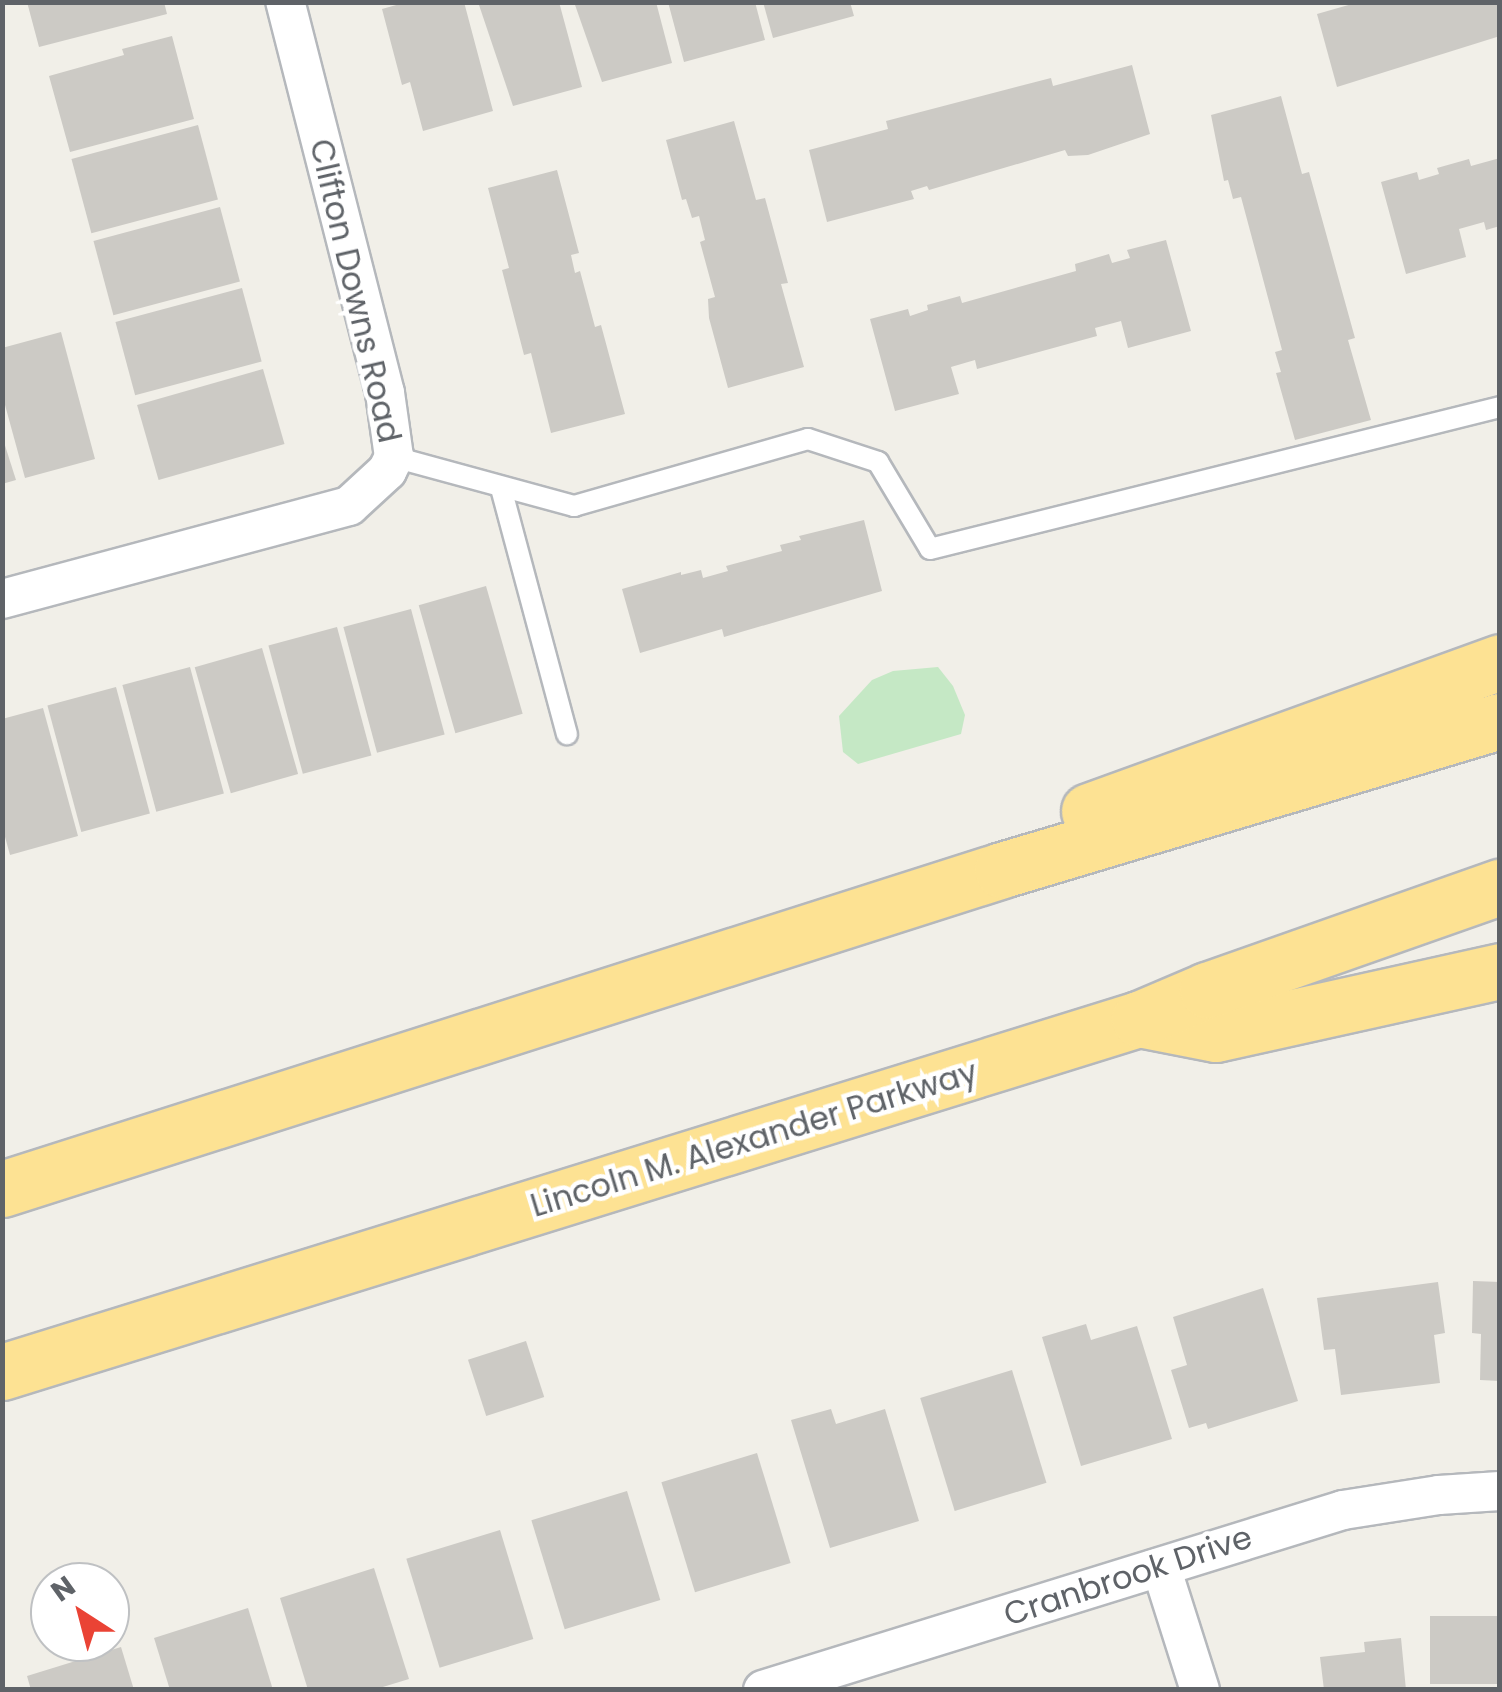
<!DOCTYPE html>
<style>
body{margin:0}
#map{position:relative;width:1502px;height:1692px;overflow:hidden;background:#f1efe8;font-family:Poppins,sans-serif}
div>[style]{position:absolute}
.green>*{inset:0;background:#c5e8c5}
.building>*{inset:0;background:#cccac5;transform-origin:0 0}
.roads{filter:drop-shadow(2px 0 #b5b8bc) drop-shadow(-2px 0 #b5b8bc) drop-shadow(0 2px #b5b8bc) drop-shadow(0 -2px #b5b8bc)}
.lane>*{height:20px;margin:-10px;padding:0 10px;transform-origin:10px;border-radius:10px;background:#fff}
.street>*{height:38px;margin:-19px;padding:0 19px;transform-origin:19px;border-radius:19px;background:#fff}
.highway>*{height:55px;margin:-27.5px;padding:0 27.5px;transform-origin:27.5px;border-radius:27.5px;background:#fde293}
span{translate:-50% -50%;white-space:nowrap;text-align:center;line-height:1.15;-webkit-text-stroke:9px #fff;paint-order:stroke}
.street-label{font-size:32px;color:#5f6368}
.frame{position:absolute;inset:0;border:5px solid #5f6368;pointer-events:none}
.north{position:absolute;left:30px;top:1562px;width:100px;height:100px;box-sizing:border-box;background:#fff;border:2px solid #bfc1c3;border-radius:50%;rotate:324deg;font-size:28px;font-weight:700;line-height:40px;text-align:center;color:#5f6368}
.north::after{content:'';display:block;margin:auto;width:35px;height:45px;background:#ea4335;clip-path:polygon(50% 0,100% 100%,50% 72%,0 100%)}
</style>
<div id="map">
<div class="green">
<i style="clip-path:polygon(938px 667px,953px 686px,965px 715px,961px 734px,858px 764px,843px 752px,839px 716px,872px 680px,893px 671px)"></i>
</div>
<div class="building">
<i style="clip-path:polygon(27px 2px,164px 2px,167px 14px,39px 47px)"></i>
<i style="clip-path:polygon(407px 2px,464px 2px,493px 111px,423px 131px,410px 82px,402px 85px,382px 9px)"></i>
<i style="clip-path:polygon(478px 2px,559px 2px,582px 87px,513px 106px)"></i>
<i style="clip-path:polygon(574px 2px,656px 2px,672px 63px,602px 82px)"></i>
<i style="clip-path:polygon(668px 2px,755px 2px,765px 40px,684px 62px)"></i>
<i style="clip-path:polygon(763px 2px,850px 2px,854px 16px,773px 38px)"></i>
<i style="clip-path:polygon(1359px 2px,1500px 2px,1500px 36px,1337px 87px,1317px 14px)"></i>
<i style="clip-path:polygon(172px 36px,194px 119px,70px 152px,49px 76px,124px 55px,122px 49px)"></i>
<i style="clip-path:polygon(1132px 65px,1150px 134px,1088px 155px,1068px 156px,1065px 150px,929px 190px,927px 186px,911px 191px,914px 199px,827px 222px,809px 150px,888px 129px,886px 121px,1051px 78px,1053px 86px)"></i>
<i style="clip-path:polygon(1281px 96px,1302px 174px,1309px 172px,1355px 338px,1348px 340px,1371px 420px,1295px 440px,1276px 373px,1281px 372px,1275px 352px,1282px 350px,1241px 197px,1233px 199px,1228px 180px,1224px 181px,1211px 115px)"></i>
<i style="clip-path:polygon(734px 121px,756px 200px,765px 198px,788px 283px,781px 284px,804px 367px,728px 388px,709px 318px,708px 299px,715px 297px,700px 242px,705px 240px,699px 216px,692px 218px,686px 199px,682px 200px,666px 140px)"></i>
<i style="left:198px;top:125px;width:77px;height:131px;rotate:75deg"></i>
<i style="clip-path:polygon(1500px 158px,1500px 226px,1486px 230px,1484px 222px,1459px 229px,1466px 257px,1406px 274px,1381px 182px,1417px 172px,1419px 180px,1439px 174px,1437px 168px,1469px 159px,1471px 166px)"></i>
<i style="clip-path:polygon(557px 170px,579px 253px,571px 255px,575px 273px,580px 271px,595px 327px,601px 325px,625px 414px,551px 433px,531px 353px,524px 355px,502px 270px,509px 268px,488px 188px)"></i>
<i style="left:220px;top:207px;width:77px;height:131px;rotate:75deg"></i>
<i style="clip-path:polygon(1166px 240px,1191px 331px,1128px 348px,1121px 321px,1095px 328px,1097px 336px,977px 369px,975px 360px,951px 367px,959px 394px,895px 411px,870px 319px,908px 309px,910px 316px,928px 310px,927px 305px,960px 296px,962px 303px,1076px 271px,1075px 264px,1109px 254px,1112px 263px,1130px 258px,1127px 250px)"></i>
<i style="left:242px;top:288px;width:76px;height:131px;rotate:75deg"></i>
<i style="clip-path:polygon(61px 332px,95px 459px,25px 478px,2px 394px,2px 348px)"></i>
<i style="left:263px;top:369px;width:78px;height:131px;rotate:74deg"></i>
<i style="clip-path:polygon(2px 436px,16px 480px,2px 484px)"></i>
<i style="clip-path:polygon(864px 520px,882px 591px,724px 637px,722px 629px,640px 653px,622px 589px,681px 572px,681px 575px,701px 570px,703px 578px,728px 571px,726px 566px,782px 551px,780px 545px,801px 540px,799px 536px)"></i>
<i style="left:486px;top:586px;width:133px;height:70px;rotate:74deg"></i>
<i style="left:411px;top:609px;width:130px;height:70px;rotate:75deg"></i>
<i style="left:337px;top:627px;width:133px;height:71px;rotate:75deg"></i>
<i style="left:262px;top:648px;width:131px;height:70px;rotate:74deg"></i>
<i style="left:190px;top:667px;width:131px;height:70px;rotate:75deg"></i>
<i style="left:116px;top:687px;width:131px;height:71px;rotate:75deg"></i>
<i style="clip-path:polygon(43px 708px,78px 836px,10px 855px,2px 826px,2px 719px)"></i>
<i style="clip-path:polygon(1473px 1281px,1500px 1282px,1500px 1381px,1480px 1380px,1481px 1334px,1472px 1333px)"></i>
<i style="clip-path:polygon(1438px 1282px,1445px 1333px,1434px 1335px,1440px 1383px,1341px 1395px,1335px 1349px,1324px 1350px,1317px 1298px)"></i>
<i style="clip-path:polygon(1263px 1288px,1298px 1401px,1208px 1429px,1206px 1423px,1189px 1428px,1171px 1370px,1187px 1365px,1173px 1317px)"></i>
<i style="clip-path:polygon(1086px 1324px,1091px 1340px,1137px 1326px,1172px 1439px,1081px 1466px,1042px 1337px)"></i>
<i style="left:526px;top:1341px;width:59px;height:61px;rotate:72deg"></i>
<i style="left:1012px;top:1370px;width:118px;height:96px;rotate:73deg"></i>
<i style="clip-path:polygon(831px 1409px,836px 1424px,885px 1409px,919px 1521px,830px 1548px,791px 1420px)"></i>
<i style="left:757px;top:1453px;width:115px;height:100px;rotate:73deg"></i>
<i style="left:627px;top:1491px;width:114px;height:100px;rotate:73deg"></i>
<i style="left:500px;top:1530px;width:114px;height:98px;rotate:73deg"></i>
<i style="clip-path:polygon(374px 1568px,409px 1679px,373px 1690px,308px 1690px,280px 1598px)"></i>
<i style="clip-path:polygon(248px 1608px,273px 1690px,170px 1690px,154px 1638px)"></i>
<i style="left:1500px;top:1616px;width:68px;height:70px;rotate:90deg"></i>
<i style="clip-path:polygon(1401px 1638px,1406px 1690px,1324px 1690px,1320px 1657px,1365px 1652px,1364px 1642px)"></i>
<i style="clip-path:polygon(121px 1647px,134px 1690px,31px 1690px,27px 1676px)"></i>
</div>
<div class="roads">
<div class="lane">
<i style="left:394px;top:457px;width:187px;rotate:15.2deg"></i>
<i style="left:574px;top:506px;width:243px;rotate:-16deg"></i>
<i style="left:808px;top:439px;width:74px;rotate:18.2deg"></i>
<i style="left:878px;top:462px;width:101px;rotate:59.1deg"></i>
<i style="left:930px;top:549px;width:587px;rotate:-13.99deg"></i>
<i style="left:501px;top:488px;width:255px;rotate:75deg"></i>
</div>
<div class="street">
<i style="left:2px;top:599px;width:359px;rotate:-15deg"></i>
<i style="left:349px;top:506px;width:52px;rotate:-42.6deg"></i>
<i style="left:387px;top:471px;width:16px;rotate:-63deg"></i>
<i style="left:394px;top:457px;width:65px;rotate:-98deg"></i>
<i style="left:385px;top:393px;width:404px;rotate:-104.3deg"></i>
<i style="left:1161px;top:1567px;width:129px;rotate:72.4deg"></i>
<i style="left:763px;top:1690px;width:607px;rotate:-17.24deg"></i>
<i style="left:1343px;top:1510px;width:97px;rotate:-8.9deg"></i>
<i style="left:1439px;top:1495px;width:61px;rotate:-3.8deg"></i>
</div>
<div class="highway">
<i style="left:1089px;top:811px;width:437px;rotate:-19.9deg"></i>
<i style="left:1139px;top:1019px;width:78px;rotate:11deg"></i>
<i style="left:1216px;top:1034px;width:291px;rotate:-12.5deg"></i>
<i style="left:2px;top:1189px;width:1050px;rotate:-17.69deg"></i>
<i style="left:1002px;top:870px;width:520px;rotate:-16.66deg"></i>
<i style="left:2px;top:1372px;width:1191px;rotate:-17.25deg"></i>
<i style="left:1139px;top:1019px;width:74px;rotate:-23.1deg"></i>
<i style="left:1207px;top:990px;width:311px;rotate:-19.4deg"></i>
</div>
</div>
<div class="street-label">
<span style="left:355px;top:291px;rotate:77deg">Clifton Downs Road</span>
<span style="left:754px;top:1139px;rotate:-17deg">Lincoln M. Alexander Parkway</span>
<span style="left:1128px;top:1576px;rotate:-18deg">Cranbrook Drive</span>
</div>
<div class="frame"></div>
<div class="north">N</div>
</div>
